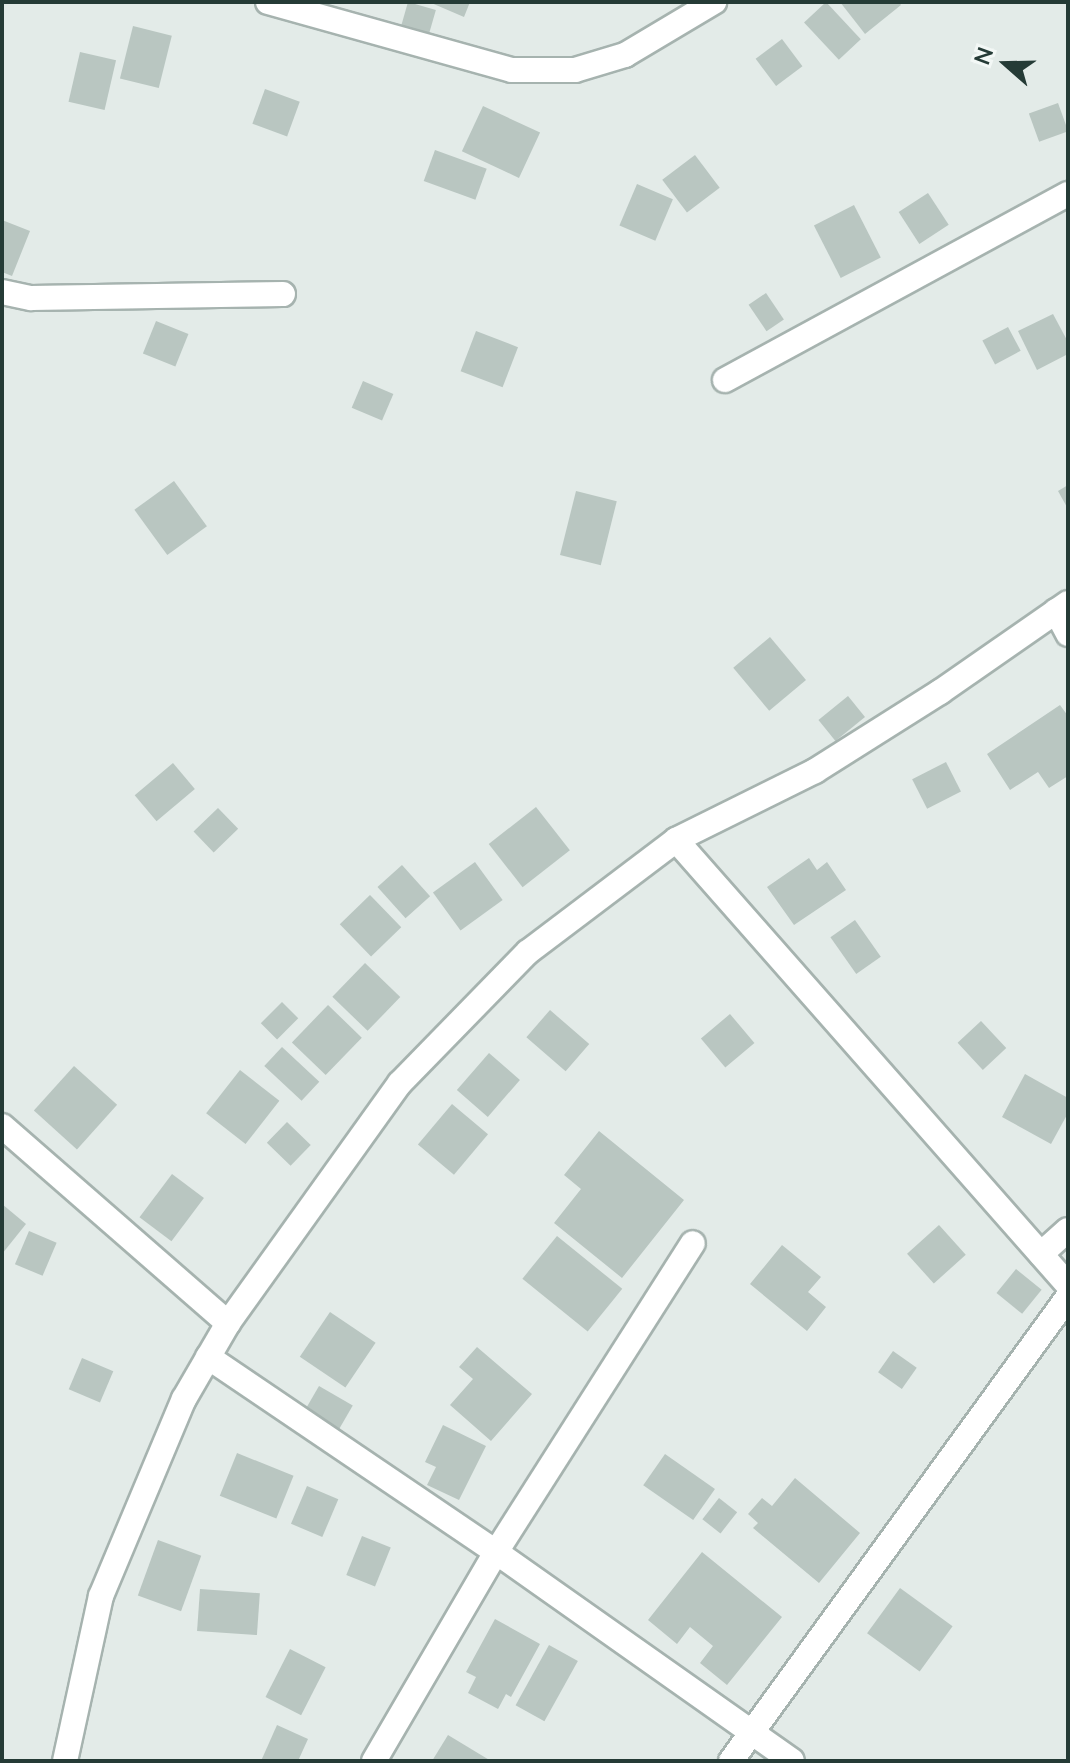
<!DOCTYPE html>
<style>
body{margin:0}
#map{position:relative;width:1070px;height:1763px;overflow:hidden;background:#e3ebe8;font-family:Mulish,sans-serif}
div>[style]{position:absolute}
.building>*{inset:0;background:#b9c6c1;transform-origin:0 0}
.roads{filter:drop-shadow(2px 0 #a6b3af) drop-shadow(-2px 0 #a6b3af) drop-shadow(0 2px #a6b3af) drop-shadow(0 -2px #a6b3af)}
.minor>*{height:24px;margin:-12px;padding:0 12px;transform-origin:12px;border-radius:12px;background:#fff}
span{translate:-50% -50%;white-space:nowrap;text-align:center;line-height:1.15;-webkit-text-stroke:6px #f3f8f6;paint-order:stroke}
.frame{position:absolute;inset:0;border:4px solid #253b36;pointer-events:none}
.north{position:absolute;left:966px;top:24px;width:80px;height:80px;-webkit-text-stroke:6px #f3f8f6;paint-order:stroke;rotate:290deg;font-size:22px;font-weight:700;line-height:32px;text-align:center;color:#253b36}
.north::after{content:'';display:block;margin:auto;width:28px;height:36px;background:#253b36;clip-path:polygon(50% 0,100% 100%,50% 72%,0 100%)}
</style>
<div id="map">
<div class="building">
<i style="left:408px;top:2px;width:29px;height:29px;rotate:16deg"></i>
<i style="clip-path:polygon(429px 2px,470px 2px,464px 17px)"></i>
<i style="left:826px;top:2px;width:51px;height:30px;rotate:47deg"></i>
<i style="clip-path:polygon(840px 2px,899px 2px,901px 5px,865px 34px)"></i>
<i style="left:133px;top:26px;width:40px;height:54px;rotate:14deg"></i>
<i style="left:782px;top:39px;width:34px;height:33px;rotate:53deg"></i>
<i style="left:80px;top:52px;width:37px;height:51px;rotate:13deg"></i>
<i style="left:265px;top:89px;width:37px;height:37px;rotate:20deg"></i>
<i style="left:1058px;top:103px;width:30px;height:31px;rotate:70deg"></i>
<i style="left:483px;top:106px;width:63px;height:50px;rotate:25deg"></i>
<i style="left:435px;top:150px;width:55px;height:33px;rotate:20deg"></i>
<i style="left:695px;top:155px;width:41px;height:41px;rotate:53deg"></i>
<i style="left:637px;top:184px;width:39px;height:45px;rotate:23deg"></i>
<i style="left:928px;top:193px;width:38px;height:35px;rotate:57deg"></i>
<i style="left:854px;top:205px;width:59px;height:45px;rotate:63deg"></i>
<i style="clip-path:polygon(2px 220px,30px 231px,12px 276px,2px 272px)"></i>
<i style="left:766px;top:293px;width:32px;height:21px;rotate:56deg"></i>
<i style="clip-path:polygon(1053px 314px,1068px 342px,1068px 354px,1037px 370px,1018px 331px)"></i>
<i style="left:156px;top:321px;width:35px;height:35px;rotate:22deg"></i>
<i style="left:1008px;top:327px;width:27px;height:29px;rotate:62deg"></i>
<i style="left:476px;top:331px;width:45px;height:43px;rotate:21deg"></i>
<i style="left:363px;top:381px;width:33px;height:29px;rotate:23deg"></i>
<i style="left:174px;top:481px;width:56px;height:49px;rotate:54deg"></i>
<i style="clip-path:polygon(1068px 485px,1068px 509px,1058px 491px)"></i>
<i style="left:576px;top:491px;width:42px;height:66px;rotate:14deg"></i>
<i style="left:770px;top:637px;width:56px;height:48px;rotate:50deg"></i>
<i style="left:848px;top:696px;width:27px;height:38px;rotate:51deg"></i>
<i style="clip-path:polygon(1060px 705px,1068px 716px,1068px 776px,1049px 788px,1038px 772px,1010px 790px,987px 754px)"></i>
<i style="left:946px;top:762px;width:33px;height:38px;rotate:63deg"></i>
<i style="left:173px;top:763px;width:34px;height:50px;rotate:50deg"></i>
<i style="left:536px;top:807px;width:55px;height:60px;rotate:52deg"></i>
<i style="left:218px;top:808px;width:29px;height:34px;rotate:46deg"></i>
<i style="clip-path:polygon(809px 858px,817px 870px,827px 862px,846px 890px,794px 925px,767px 887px)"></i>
<i style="left:475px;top:862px;width:47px;height:52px;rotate:54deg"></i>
<i style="left:402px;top:865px;width:42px;height:33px;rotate:48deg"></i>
<i style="left:370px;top:895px;width:45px;height:42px;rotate:46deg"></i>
<i style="left:855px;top:920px;width:45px;height:30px;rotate:55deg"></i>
<i style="left:365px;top:963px;width:49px;height:47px;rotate:44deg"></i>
<i style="left:282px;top:1002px;width:23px;height:30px;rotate:45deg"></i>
<i style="left:328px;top:1005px;width:47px;height:52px;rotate:44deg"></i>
<i style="left:550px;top:1010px;width:52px;height:36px;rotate:41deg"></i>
<i style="left:730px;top:1014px;width:38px;height:38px;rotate:50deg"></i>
<i style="left:981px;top:1021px;width:37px;height:32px;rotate:47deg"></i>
<i style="left:282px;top:1047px;width:51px;height:26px;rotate:43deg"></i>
<i style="left:489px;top:1053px;width:41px;height:49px;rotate:41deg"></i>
<i style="left:74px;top:1066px;width:58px;height:60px;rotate:42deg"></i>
<i style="left:240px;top:1070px;width:50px;height:55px;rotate:38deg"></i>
<i style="clip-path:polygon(1025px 1074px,1068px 1098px,1068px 1113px,1051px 1144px,1002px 1117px)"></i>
<i style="left:452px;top:1104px;width:47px;height:53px;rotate:40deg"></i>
<i style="left:287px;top:1122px;width:33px;height:29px;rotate:44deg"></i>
<i style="clip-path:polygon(599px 1131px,684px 1200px,622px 1278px,554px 1223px,581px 1189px,564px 1175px)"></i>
<i style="left:172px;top:1174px;width:40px;height:54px;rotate:37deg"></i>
<i style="clip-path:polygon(2px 1204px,26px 1224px,2px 1254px)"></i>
<i style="left:939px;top:1225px;width:40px;height:43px;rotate:48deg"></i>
<i style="left:29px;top:1231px;width:30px;height:36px;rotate:23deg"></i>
<i style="left:557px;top:1236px;width:84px;height:55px;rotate:39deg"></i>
<i style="clip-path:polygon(782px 1245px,821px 1277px,808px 1292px,826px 1307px,807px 1331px,750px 1284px)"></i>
<i style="left:1016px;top:1269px;width:33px;height:31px;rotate:39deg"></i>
<i style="left:330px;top:1312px;width:55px;height:54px;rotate:34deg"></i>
<i style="clip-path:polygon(477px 1347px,532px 1394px,491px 1441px,450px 1405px,473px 1379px,459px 1367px)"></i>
<i style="left:893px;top:1351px;width:29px;height:26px;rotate:35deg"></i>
<i style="left:82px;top:1358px;width:34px;height:34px;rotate:23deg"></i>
<i style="left:319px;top:1386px;width:39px;height:29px;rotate:30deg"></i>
<i style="clip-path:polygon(443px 1425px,486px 1446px,459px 1500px,427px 1485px,436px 1467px,425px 1462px)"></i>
<i style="left:237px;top:1453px;width:61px;height:46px;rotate:22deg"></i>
<i style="left:665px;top:1454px;width:61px;height:38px;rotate:35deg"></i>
<i style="clip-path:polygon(795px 1478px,860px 1533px,819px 1583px,753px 1528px,758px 1523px,748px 1514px,762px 1498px,772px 1506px)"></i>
<i style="left:307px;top:1486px;width:34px;height:41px;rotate:23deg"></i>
<i style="left:719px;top:1498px;width:23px;height:27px;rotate:38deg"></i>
<i style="left:362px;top:1536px;width:31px;height:42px;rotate:22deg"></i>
<i style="left:158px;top:1540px;width:46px;height:59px;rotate:20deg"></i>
<i style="clip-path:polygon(702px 1552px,782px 1617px,727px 1685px,700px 1663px,713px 1646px,690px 1627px,677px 1644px,648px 1620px)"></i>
<i style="left:900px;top:1588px;width:65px;height:56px;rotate:36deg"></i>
<i style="left:200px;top:1589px;width:60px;height:42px;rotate:4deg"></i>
<i style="clip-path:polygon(495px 1619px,540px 1644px,511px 1697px,506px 1694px,498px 1709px,468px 1693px,476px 1677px,466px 1672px)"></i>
<i style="left:549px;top:1645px;width:33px;height:69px;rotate:29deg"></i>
<i style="left:290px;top:1649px;width:40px;height:54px;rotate:27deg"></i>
<i style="clip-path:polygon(277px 1725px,308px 1739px,298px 1761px,261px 1761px)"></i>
<i style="clip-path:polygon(448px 1735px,491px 1761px,432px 1761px)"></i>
</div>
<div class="roads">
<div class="minor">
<i style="left:268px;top:2px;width:253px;rotate:15.6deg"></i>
<i style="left:512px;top:70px;width:63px"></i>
<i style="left:575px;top:70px;width:52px;rotate:-16.7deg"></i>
<i style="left:625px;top:55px;width:104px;rotate:-30.8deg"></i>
<i style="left:2px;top:292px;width:30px;rotate:12deg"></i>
<i style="left:31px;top:298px;width:252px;rotate:-0.9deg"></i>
<i style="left:725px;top:380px;width:390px;rotate:-28.5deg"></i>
<i style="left:1056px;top:611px;width:26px;rotate:62deg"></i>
<i style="left:676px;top:840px;width:593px;rotate:48.62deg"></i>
<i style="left:2px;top:1126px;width:300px;rotate:41.1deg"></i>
<i style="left:1041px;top:1254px;width:36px;rotate:-42deg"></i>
<i style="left:208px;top:1357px;width:348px;rotate:34.1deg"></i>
<i style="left:496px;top:1552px;width:362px;rotate:35.2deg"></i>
<i style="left:65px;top:1761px;width:169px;rotate:-77.7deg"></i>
<i style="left:101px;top:1596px;width:214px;rotate:-67.2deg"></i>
<i style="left:184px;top:1399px;width:88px;rotate:-59.9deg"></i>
<i style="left:228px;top:1323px;width:295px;rotate:-54.4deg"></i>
<i style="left:400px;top:1083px;width:183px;rotate:-45.7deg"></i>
<i style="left:528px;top:952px;width:186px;rotate:-37.1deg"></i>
<i style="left:676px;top:840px;width:155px;rotate:-26.4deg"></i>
<i style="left:815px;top:771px;width:148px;rotate:-32.3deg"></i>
<i style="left:940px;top:692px;width:156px;rotate:-34.8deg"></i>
<i style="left:374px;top:1761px;width:242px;rotate:-59.7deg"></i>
<i style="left:496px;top:1552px;width:366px;rotate:-57.5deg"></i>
<i style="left:731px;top:1761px;width:573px;rotate:-54.01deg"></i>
</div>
</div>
<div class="frame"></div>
<div class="north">N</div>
</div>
